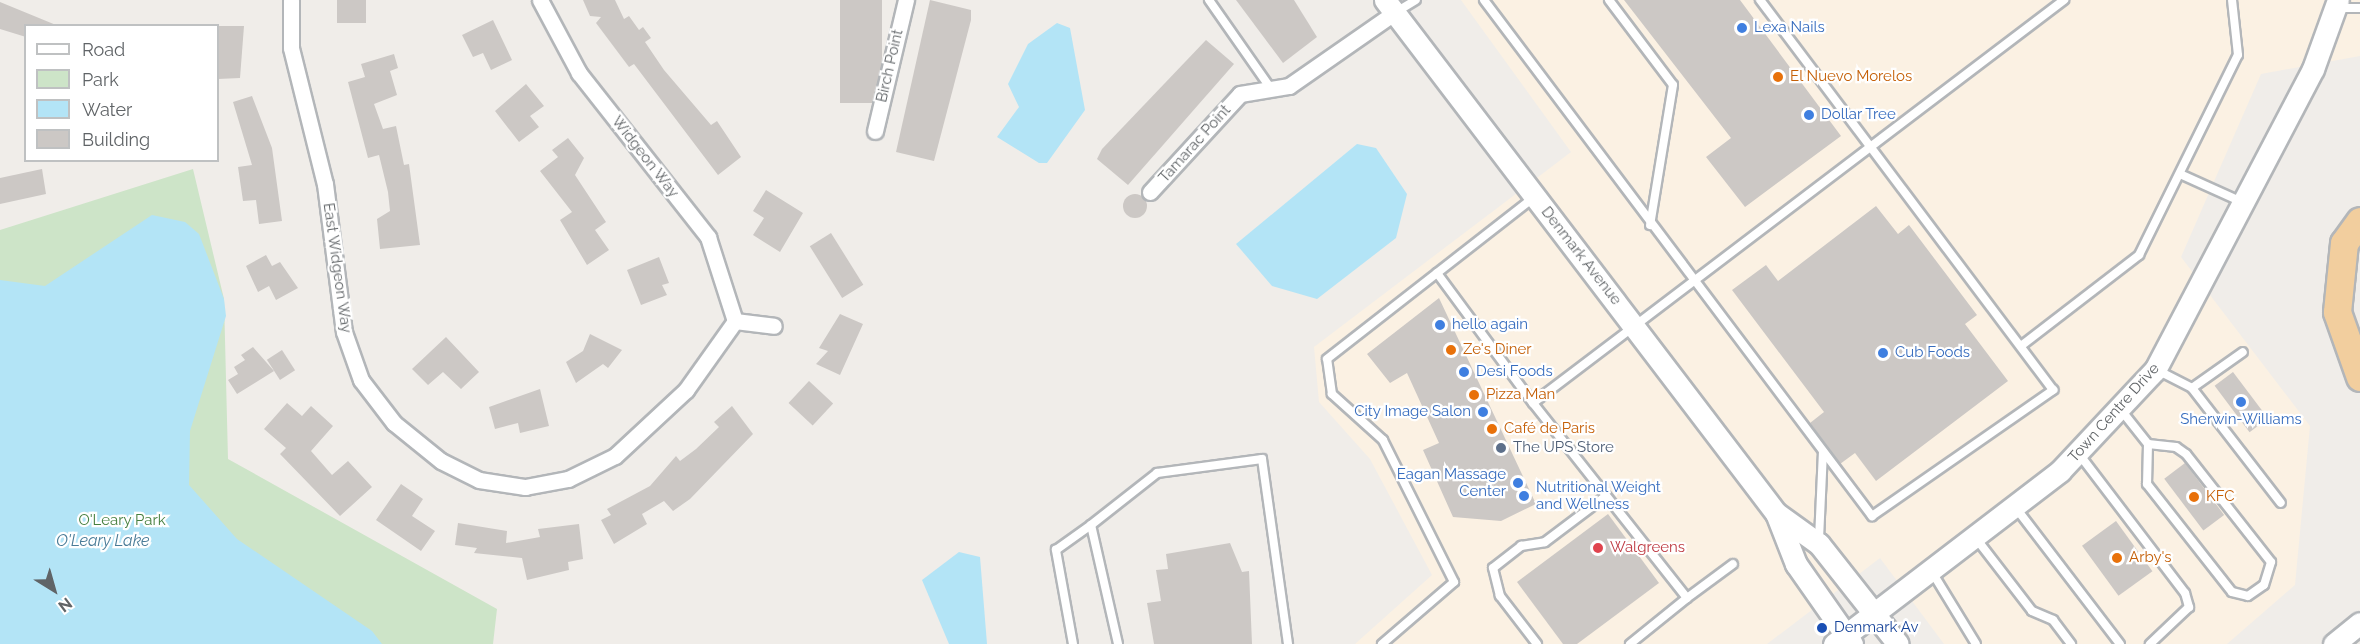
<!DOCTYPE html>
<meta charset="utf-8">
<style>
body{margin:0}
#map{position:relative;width:2360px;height:644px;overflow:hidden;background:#f0ede9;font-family:Raleway,sans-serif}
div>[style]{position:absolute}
.commercial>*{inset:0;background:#fbf1e3}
.green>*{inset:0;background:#cde4c8}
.water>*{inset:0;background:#b3e4f6}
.building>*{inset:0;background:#ccc8c5;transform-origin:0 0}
.round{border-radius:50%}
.roads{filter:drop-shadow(2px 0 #b3b6b9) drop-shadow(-2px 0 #b3b6b9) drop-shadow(0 2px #b3b6b9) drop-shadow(0 -2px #b3b6b9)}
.lane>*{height:8px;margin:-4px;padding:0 4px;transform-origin:4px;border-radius:4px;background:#fff}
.street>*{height:15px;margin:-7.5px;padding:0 7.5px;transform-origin:7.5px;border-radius:7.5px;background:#fff}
.secondary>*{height:21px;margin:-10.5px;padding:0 10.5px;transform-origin:10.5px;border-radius:10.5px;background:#fff}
.highway>*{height:27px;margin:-13.5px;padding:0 13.5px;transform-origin:13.5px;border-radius:13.5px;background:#f2ce9e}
.dots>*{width:16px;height:16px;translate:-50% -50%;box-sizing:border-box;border:3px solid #fff;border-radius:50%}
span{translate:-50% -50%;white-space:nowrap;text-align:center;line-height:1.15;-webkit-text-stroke:4.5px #fff;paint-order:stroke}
.shop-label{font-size:15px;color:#366cbe}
.left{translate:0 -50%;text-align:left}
.right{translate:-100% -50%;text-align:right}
.street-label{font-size:15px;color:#606467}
.food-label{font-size:15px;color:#c56008}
.service-label{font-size:15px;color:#4e5e75}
.park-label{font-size:15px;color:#467f3f}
.health-label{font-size:15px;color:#be3a42}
.transit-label{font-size:15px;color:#164399}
.water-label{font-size:16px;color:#497b97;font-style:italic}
.legend{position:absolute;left:24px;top:24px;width:195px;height:138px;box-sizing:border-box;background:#fff;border:2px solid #bfc1c2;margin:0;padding:8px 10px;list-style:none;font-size:18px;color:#606467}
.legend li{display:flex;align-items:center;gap:12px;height:30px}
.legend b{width:30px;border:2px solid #bfc1c2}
.north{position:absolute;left:24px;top:560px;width:60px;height:60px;-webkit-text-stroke:4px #fff;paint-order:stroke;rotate:143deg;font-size:16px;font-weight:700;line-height:24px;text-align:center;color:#606467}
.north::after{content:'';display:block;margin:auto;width:21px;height:27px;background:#606467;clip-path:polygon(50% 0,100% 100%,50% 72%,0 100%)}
</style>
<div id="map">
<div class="commercial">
<i style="clip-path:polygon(1461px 0,2360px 0,2360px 56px,2261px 74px,2181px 257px,2310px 426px,2295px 585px,2227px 644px,1944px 644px,1880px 558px,1767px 644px,1355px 644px,1432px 575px,1370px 459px,1319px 402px,1314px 347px,1571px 152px)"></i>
</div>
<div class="green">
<i style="clip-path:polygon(193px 169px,224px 299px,228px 459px,497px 609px,493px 644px,0 644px,0 230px)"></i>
</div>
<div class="water">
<i style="clip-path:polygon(1057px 23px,1070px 28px,1085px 110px,1047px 163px,1039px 163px,997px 137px,1019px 107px,1008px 84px,1028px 44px)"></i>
<i style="clip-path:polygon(1357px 144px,1376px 148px,1407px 194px,1396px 238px,1317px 299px,1272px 286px,1236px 244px)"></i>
<i style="clip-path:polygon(152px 215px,185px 222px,199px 234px,224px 299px,226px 316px,190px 431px,189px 485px,237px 539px,372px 631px,382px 644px,0 644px,0 280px,45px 286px)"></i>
<i style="clip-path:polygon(959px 552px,980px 557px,987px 644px,949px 644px,922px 580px)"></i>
</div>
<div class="building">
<i style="left:337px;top:0;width:29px;height:23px"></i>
<i style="clip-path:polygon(583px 0,615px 0,624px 19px,629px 16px,639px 30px,643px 27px,651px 38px,645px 42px,664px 70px,711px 125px,717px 121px,741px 157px,718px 175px,634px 64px,629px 67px,596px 23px,601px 17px,590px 16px)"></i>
<i style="left:840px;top:0;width:42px;height:103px"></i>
<i style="clip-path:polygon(930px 0,971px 10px,971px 20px,934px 161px,896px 152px)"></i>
<i style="clip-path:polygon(1236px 0,1294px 0,1317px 37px,1283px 63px)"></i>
<i style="clip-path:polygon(1624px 0,1740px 0,1841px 136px,1745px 207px,1706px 157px,1731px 138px)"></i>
<i style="clip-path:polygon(0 2px,56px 25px,56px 26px,26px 26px,26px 37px,0 29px)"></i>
<i style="clip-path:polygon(493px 20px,512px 60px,491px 70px,483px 53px,473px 57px,462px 35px)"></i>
<i style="clip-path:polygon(218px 26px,244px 26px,240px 78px,218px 79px)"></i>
<i style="clip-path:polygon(1206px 40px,1234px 64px,1128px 185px,1097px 159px,1102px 149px)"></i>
<i style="clip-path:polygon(394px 54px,398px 68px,390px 71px,397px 95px,374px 104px,383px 129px,396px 126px,404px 165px,409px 164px,420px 245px,380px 249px,377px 219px,390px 211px,388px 192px,379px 155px,368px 158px,348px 82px,365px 77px,361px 64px)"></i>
<i style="clip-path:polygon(526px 84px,544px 106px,530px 116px,539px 127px,519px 142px,495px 111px)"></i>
<i style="clip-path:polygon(252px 96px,272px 148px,282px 221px,259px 224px,256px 200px,243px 201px,238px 167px,252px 165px,233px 102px)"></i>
<i style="clip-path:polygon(568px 138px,584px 158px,575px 175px,606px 222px,595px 230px,609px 250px,587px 265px,560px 220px,572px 212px,540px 171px,558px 157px,552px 150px)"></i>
<i style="clip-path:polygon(42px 169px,46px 194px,0 204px,0 178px)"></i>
<i style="clip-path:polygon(766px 190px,803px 213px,780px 252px,753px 235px,764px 218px,753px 211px)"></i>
<i class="round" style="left:1123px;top:194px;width:24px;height:24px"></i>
<i style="clip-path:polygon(1876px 206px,1898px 234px,1909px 225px,1977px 315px,1965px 324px,2008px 381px,1876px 481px,1855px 453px,1840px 464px,1810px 423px,1824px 412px,1732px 290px,1766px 265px,1778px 281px)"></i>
<i style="left:831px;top:233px;width:61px;height:25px;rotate:58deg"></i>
<i style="clip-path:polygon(266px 255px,272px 266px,280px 262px,298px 288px,276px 300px,269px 286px,258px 292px,246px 266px)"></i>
<i style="clip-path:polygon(659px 257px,669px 283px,662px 285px,667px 295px,641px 305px,627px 270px)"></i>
<i style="clip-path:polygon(1439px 298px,1536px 504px,1501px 521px,1453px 517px,1423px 450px,1439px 443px,1407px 373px,1390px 383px,1367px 354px)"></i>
<i style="clip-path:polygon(840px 314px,863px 324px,840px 375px,816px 364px,828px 351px,819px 348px)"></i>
<i style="clip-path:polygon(590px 334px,622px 350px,608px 368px,603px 364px,576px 383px,566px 362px,583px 351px)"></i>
<i style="clip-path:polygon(446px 337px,479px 372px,461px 389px,443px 372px,428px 385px,412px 369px)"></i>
<i style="clip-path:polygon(253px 347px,274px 371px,237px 394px,228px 380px,238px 374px,234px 367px,245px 360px,241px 355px)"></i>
<i style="left:282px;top:350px;width:24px;height:18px;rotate:57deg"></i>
<i style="left:2233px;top:372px;width:58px;height:23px;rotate:53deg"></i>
<i style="left:809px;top:381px;width:33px;height:30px;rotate:43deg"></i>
<i style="clip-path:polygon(540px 389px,549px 426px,520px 433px,518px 423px,495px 429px,489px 407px)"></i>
<i style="clip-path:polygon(287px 403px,302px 416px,311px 406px,333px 426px,311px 451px,332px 475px,348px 461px,372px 487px,340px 516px,280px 454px,286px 448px,264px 429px)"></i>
<i style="clip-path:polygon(732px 406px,753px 434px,690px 499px,673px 511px,664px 501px,642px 514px,647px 524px,614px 544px,601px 520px,611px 515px,607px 509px,650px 486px,676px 456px,680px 461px,696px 449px,719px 427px,714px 422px)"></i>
<i style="left:2185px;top:463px;width:65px;height:26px;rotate:53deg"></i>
<i style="clip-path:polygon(401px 484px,423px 499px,412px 516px,435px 531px,421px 551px,376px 520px)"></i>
<i style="clip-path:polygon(1608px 514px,1659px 583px,1577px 644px,1563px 644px,1517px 582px)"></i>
<i style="left:2116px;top:521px;width:62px;height:42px;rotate:54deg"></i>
<i style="clip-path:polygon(458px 523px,507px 531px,506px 543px,540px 537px,538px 529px,579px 524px,583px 559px,568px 562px,569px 570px,527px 580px,522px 558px,474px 553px,477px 548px,455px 545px)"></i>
<i style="clip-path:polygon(1230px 543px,1242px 572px,1249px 571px,1252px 644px,1154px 644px,1147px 603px,1161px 601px,1156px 570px,1168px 569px,1166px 554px)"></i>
</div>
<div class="roads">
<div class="lane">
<i style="left:1209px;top:0;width:108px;rotate:55.1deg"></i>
<i style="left:1484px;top:0;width:646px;rotate:53.06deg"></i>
<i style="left:1872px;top:516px;width:221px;rotate:-34.8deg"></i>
<i style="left:2053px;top:390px;width:488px;rotate:-126.9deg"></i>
<i style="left:1609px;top:0;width:106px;rotate:53deg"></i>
<i style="left:1673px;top:85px;width:142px;rotate:99.3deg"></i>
<i style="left:2336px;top:8px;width:24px"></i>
<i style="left:1396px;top:12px;width:23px;rotate:-31deg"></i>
<i style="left:2180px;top:174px;width:68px;rotate:24.3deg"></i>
<i style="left:1437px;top:273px;width:162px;rotate:53.6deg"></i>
<i style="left:2021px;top:346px;width:149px;rotate:-37.6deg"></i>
<i style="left:2139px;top:255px;width:223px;rotate:-63.7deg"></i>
<i style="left:2238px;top:55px;width:55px;rotate:-96.2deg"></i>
<i style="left:2157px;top:370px;width:39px;rotate:27deg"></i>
<i style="left:2192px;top:388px;width:145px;rotate:52.3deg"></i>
<i style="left:2192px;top:388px;width:62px;rotate:-35.2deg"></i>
<i style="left:2121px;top:410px;width:43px;rotate:51.5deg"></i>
<i style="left:2148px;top:444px;width:40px;rotate:91.4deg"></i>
<i style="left:2147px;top:484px;width:137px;rotate:51.8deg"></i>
<i style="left:2232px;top:592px;width:16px;rotate:14deg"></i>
<i style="left:2248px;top:596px;width:19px;rotate:-35deg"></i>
<i style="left:2264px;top:585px;width:24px;rotate:-73deg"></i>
<i style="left:2271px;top:562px;width:137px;rotate:-128.2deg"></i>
<i style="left:2186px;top:454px;width:12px;rotate:-145deg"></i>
<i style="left:2176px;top:447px;width:28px;rotate:-174deg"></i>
<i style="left:2079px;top:454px;width:175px;rotate:52.7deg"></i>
<i style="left:2185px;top:593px;width:15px;rotate:74deg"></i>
<i style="left:2189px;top:607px;width:54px;rotate:136.5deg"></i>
<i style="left:2016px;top:508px;width:171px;rotate:52.6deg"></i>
<i style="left:1091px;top:525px;width:84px;rotate:-38.2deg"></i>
<i style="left:1157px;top:473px;width:106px;rotate:-7.6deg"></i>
<i style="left:1262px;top:459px;width:187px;rotate:82deg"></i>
<i style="left:1975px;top:537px;width:93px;rotate:52.4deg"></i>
<i style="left:2032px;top:611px;width:23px;rotate:23deg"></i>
<i style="left:2053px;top:620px;width:30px;rotate:53deg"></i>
<i style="left:1819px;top:539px;width:87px;rotate:-87.4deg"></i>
<i style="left:1932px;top:572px;width:84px;rotate:58.6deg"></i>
<i style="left:1687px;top:598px;width:57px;rotate:-36.5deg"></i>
<i style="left:1073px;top:644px;width:96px;rotate:-100.3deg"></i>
<i style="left:1056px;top:550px;width:43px;rotate:-35.5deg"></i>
<i style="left:1091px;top:525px;width:122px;rotate:77.2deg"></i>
<i style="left:1382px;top:644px;width:95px;rotate:-40.7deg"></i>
<i style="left:1454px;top:582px;width:159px;rotate:-116.6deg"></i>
<i style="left:1383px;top:440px;width:69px;rotate:-138deg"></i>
<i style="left:1332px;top:394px;width:35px;rotate:-98deg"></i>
<i style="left:1327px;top:359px;width:261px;rotate:-38deg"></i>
<i style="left:1537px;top:644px;width:61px;rotate:-127.6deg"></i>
<i style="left:1500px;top:596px;width:29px;rotate:-104deg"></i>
<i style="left:1493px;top:568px;width:36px;rotate:-38deg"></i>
<i style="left:1521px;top:546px;width:24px;rotate:-9deg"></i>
<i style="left:1545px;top:542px;width:76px;rotate:-37deg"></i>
<i style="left:1630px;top:644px;width:73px;rotate:-38.9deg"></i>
<i style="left:1687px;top:598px;width:248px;rotate:-128.3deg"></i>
<i style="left:1533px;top:403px;width:667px;rotate:-37.2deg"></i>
</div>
<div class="street">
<i style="left:291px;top:0;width:48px;rotate:90deg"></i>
<i style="left:291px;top:48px;width:140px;rotate:76deg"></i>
<i style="left:325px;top:184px;width:149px;rotate:82.7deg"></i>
<i style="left:344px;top:332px;width:51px;rotate:70.5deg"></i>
<i style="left:361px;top:380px;width:54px;rotate:52.5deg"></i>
<i style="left:394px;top:423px;width:60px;rotate:39deg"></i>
<i style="left:441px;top:461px;width:42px;rotate:26.6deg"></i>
<i style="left:479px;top:480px;width:47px;rotate:8.7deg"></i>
<i style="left:525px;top:487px;width:44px;rotate:-10.5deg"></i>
<i style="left:568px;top:479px;width:52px;rotate:-26.1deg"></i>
<i style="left:615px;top:456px;width:97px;rotate:-42.9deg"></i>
<i style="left:686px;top:390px;width:85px;rotate:-54.6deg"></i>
<i style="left:540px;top:0;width:83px;rotate:61.9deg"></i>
<i style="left:579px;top:73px;width:209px;rotate:51.8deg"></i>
<i style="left:708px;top:237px;width:88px;rotate:72.2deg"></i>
<i style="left:875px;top:131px;width:135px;rotate:-76.7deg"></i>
<i style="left:1150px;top:192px;width:133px;rotate:-47.4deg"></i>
<i style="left:1240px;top:94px;width:50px;rotate:-9.3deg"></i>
<i style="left:1289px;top:86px;width:128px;rotate:-34.8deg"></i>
<i style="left:735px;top:321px;width:39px;rotate:7deg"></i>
</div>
<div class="secondary">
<i style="left:1385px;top:0;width:645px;rotate:52.69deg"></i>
<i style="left:1776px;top:513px;width:55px;rotate:68.6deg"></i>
<i style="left:1796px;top:564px;width:98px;rotate:55deg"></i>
<i style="left:1776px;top:513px;width:53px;rotate:35.8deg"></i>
<i style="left:1819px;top:544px;width:127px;rotate:51.7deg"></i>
<i style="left:1834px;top:644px;width:285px;rotate:-37.4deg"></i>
<i style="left:2060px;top:471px;width:139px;rotate:-46.8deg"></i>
<i style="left:2155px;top:370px;width:340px;rotate:-62.3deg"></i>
<i style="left:2313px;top:69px;width:73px;rotate:-70.1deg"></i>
<i style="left:2334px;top:644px;width:33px;rotate:-39deg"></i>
</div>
<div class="highway">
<i style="left:2360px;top:221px;width:27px;rotate:126deg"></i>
<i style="left:2344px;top:243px;width:69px;rotate:95.8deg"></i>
<i style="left:2337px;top:312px;width:69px;rotate:70.5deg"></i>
</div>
</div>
<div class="dots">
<i style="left:1742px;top:28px;background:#3f7fe0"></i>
<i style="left:1778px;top:77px;background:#e8710a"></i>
<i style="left:1809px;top:115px;background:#3f7fe0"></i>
<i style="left:1440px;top:325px;background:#3f7fe0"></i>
<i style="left:1451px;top:350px;background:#e8710a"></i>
<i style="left:1883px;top:353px;background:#3f7fe0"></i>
<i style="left:1464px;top:372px;background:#3f7fe0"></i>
<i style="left:1474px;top:395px;background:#e8710a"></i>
<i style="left:2241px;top:402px;background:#3f7fe0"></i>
<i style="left:1483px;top:412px;background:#3f7fe0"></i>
<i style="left:1492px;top:429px;background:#e8710a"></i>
<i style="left:1501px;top:448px;background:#5c6f8a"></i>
<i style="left:1518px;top:483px;background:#3f7fe0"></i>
<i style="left:1524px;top:496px;background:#3f7fe0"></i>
<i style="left:2194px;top:497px;background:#e8710a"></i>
<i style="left:1598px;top:548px;background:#e0444e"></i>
<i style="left:2117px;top:558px;background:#e8710a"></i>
<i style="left:1822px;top:628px;background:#1a4fb4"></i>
</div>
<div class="shop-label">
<span class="left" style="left:1754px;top:28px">Lexa Nails</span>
<span class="left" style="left:1821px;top:115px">Dollar Tree</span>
<span class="left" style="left:1452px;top:325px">hello again</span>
<span class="left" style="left:1895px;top:353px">Cub Foods</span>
<span class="left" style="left:1476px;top:372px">Desi Foods</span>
<span class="right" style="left:1471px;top:412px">City Image Salon</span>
<span style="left:2241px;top:420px">Sherwin-Williams</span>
<span class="right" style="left:1506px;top:483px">Eagan Massage<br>Center</span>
<span class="left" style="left:1536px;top:496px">Nutritional Weight<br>and Wellness</span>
</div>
<div class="street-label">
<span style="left:890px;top:66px;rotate:-77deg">Birch Point</span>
<span style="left:1195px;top:144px;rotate:-48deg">Tamarac Point</span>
<span style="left:645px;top:157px;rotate:52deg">Widgeon Way</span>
<span style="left:1581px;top:256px;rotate:52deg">Denmark Avenue</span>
<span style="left:337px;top:268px;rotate:82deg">East Widgeon Way</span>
<span style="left:2114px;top:413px;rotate:-48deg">Town Centre Drive</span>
</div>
<div class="food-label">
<span class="left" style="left:1790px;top:77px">El Nuevo Morelos</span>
<span class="left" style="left:1463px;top:350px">Ze's Diner</span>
<span class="left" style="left:1486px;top:395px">Pizza Man</span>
<span class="left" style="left:1504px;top:429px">Café de Paris</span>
<span class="left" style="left:2206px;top:497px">KFC</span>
<span class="left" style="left:2129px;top:558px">Arby's</span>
</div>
<div class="service-label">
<span class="left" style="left:1513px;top:448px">The UPS Store</span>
</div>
<div class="park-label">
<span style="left:122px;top:521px">O'Leary Park</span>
</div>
<div class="health-label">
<span class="left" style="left:1610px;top:548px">Walgreens</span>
</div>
<div class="transit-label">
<span class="left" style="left:1834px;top:628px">Denmark Av</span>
</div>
<div class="water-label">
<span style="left:103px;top:541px">O'Leary Lake</span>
</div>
<ul class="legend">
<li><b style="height:8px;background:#fff"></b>Road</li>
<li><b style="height:16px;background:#cde4c8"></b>Park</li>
<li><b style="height:16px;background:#b3e4f6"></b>Water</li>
<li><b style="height:16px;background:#ccc8c5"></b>Building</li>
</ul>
<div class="north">N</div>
</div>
